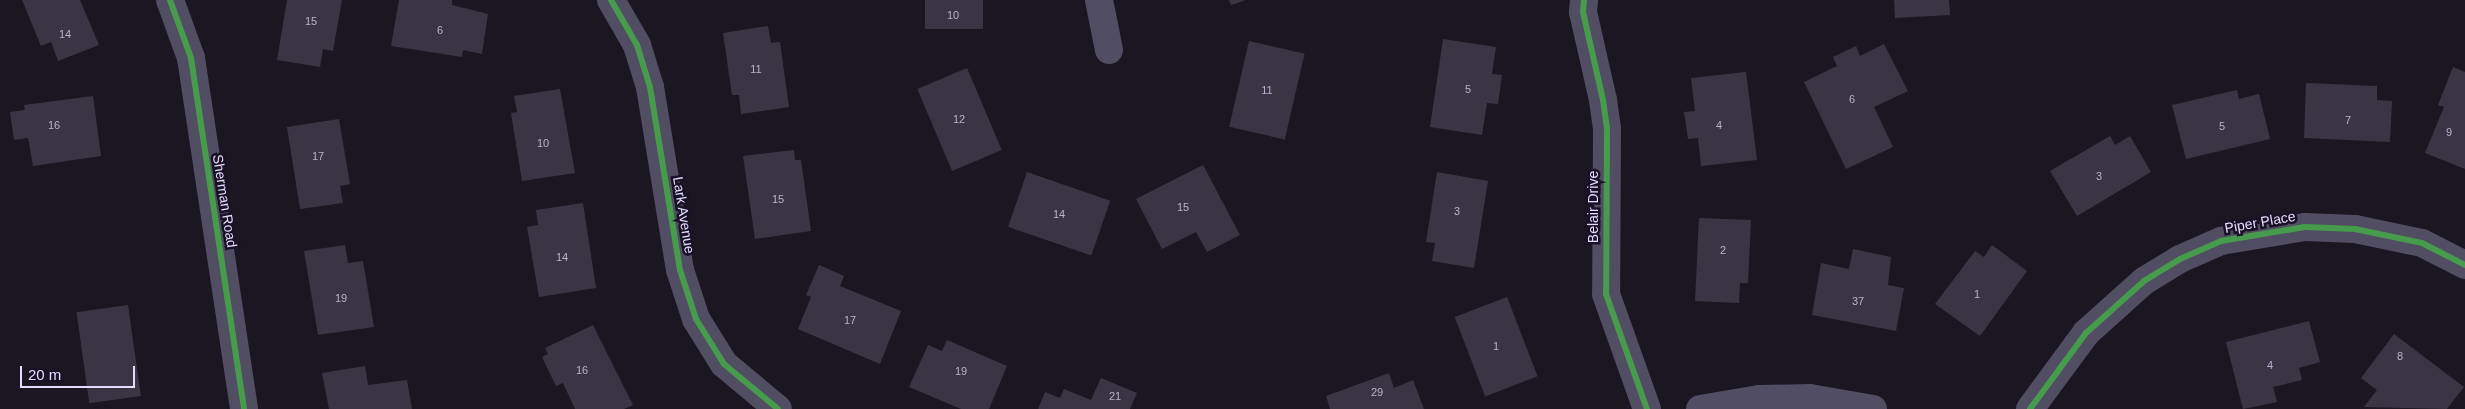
<!DOCTYPE html>
<style>
body{margin:0}
#map{position:relative;width:2465px;height:409px;overflow:hidden;background:#1a1722;font-family:Arial,sans-serif}
div>[style]{position:absolute}
.building>*{inset:0;background:#3a3544;transform-origin:0 0}
.minor>*{height:28px;margin:-14px;padding:0 14px;transform-origin:14px;border-radius:14px;background:#514d62}
.cycleway>*{height:6px;margin:-3px;padding:0 3px;transform-origin:3px;border-radius:3px;background:#469c4c}
span{translate:-50% -50%;white-space:nowrap;text-align:center;line-height:1.15;-webkit-text-stroke:5px #191227;paint-order:stroke}
.number-label{font-size:11px;color:#bab2ce}
.number-label span{-webkit-text-stroke-width:0}
.street-label{font-size:14px;color:#e5dbfc}
.scale{position:absolute;left:20px;top:366px;width:115px;height:22px;box-sizing:border-box;border:2px solid #e5dbfc;border-top:0;padding-left:6px;font-size:15px;line-height:18px;white-space:nowrap;color:#e5dbfc;-webkit-text-stroke:4px #191227;paint-order:stroke}
</style>
<div id="map">
<div class="building">
<i style="clip-path:polygon(22px 0,80px 0,99px 45px,58px 61px,51px 42px,41px 46px)"></i>
<i style="clip-path:polygon(287px 0,342px 0,333px 51px,323px 49px,320px 67px,277px 60px)"></i>
<i style="clip-path:polygon(399px 0,452px 0,452px 5px,488px 14px,482px 54px,463px 50px,462px 57px,391px 46px)"></i>
<i style="left:925px;top:0;width:58px;height:29px"></i>
<i style="clip-path:polygon(1229px 0,1246px 0,1231px 5px)"></i>
<i style="clip-path:polygon(1894px 0,1949px 0,1950px 15px,1895px 18px)"></i>
<i style="clip-path:polygon(768px 26px,771px 43px,780px 42px,789px 107px,741px 114px,739px 95px,732px 95px,723px 33px)"></i>
<i style="clip-path:polygon(1443px 39px,1496px 47px,1492px 74px,1502px 75px,1498px 104px,1487px 103px,1482px 135px,1430px 127px)"></i>
<i style="left:1249px;top:41px;width:57px;height:88px;rotate:13deg"></i>
<i style="clip-path:polygon(1884px 44px,1908px 91px,1874px 107px,1893px 147px,1846px 169px,1804px 82px,1837px 66px,1833px 57px,1856px 46px,1860px 56px)"></i>
<i style="clip-path:polygon(2453px 67px,2465px 72px,2465px 169px,2425px 153px,2444px 107px,2438px 105px)"></i>
<i style="left:967px;top:68px;width:89px;height:54px;rotate:67deg"></i>
<i style="clip-path:polygon(1746px 72px,1757px 160px,1701px 166px,1698px 138px,1688px 139px,1684px 112px,1695px 111px,1691px 78px)"></i>
<i style="clip-path:polygon(2306px 83px,2377px 86px,2377px 100px,2392px 101px,2390px 142px,2304px 138px)"></i>
<i style="clip-path:polygon(560px 89px,575px 173px,522px 181px,511px 113px,517px 112px,514px 96px)"></i>
<i style="clip-path:polygon(2237px 90px,2239px 99px,2259px 94px,2270px 139px,2186px 159px,2172px 105px)"></i>
<i style="clip-path:polygon(93px 96px,101px 156px,33px 166px,28px 138px,14px 140px,10px 112px,25px 110px,24px 105px)"></i>
<i style="clip-path:polygon(339px 119px,350px 184px,340px 186px,343px 203px,300px 209px,287px 127px)"></i>
<i style="clip-path:polygon(2110px 136px,2115px 145px,2130px 136px,2151px 172px,2077px 216px,2050px 171px)"></i>
<i style="clip-path:polygon(794px 150px,795px 160px,801px 160px,811px 231px,755px 239px,743px 156px)"></i>
<i style="clip-path:polygon(1203px 165px,1240px 235px,1207px 252px,1196px 232px,1162px 249px,1136px 199px)"></i>
<i style="left:1027px;top:172px;width:88px;height:58px;rotate:19deg"></i>
<i style="clip-path:polygon(1437px 172px,1488px 181px,1474px 268px,1432px 261px,1435px 243px,1426px 242px)"></i>
<i style="clip-path:polygon(583px 203px,596px 288px,539px 297px,527px 227px,538px 225px,536px 210px)"></i>
<i style="clip-path:polygon(1699px 218px,1751px 220px,1748px 283px,1740px 283px,1739px 303px,1695px 301px)"></i>
<i style="clip-path:polygon(345px 245px,348px 263px,363px 261px,374px 327px,318px 335px,304px 251px)"></i>
<i style="clip-path:polygon(1992px 245px,2027px 271px,1980px 336px,1935px 304px,1975px 251px,1984px 257px)"></i>
<i style="clip-path:polygon(1853px 249px,1891px 257px,1888px 285px,1904px 288px,1896px 331px,1812px 315px,1821px 263px,1849px 269px)"></i>
<i style="clip-path:polygon(819px 265px,844px 276px,840px 286px,901px 311px,880px 364px,798px 329px,811px 297px,806px 295px)"></i>
<i style="left:1507px;top:297px;width:85px;height:56px;rotate:69deg"></i>
<i style="left:128px;top:305px;width:92px;height:52px;rotate:82deg"></i>
<i style="clip-path:polygon(2309px 321px,2320px 362px,2299px 368px,2302px 380px,2273px 387px,2277px 402px,2243px 409px,2226px 342px)"></i>
<i style="clip-path:polygon(593px 325px,633px 405px,624px 409px,575px 409px,563px 383px,556px 386px,542px 357px,548px 354px,545px 348px)"></i>
<i style="clip-path:polygon(2394px 334px,2464px 387px,2447px 409px,2364px 407px,2377px 390px,2361px 378px)"></i>
<i style="clip-path:polygon(947px 340px,1007px 366px,989px 409px,961px 409px,909px 387px,928px 345px,942px 351px)"></i>
<i style="clip-path:polygon(365px 366px,368px 385px,407px 380px,412px 409px,329px 409px,322px 373px)"></i>
<i style="clip-path:polygon(1389px 373px,1394px 388px,1413px 380px,1424px 409px,1330px 409px,1326px 396px)"></i>
<i style="clip-path:polygon(1101px 378px,1137px 393px,1130px 409px,1038px 409px,1045px 392px,1060px 398px,1064px 389px,1091px 400px)"></i>
</div>
<div class="minor">
<i style="left:170px;top:0;width:62px;rotate:70.1deg"></i>
<i style="left:191px;top:58px;width:355px;rotate:81.4deg"></i>
<i style="left:611px;top:0;width:52px;rotate:60deg"></i>
<i style="left:637px;top:45px;width:44px;rotate:72.8deg"></i>
<i style="left:650px;top:87px;width:185px;rotate:80.7deg"></i>
<i style="left:680px;top:270px;width:52px;rotate:71.9deg"></i>
<i style="left:696px;top:319px;width:53px;rotate:58.1deg"></i>
<i style="left:724px;top:364px;width:70px;rotate:39.8deg"></i>
<i style="left:1099px;top:0;width:51px;rotate:78.7deg"></i>
<i style="left:1584px;top:0;width:12px;rotate:95deg"></i>
<i style="left:1583px;top:12px;width:90px;rotate:77.2deg"></i>
<i style="left:1603px;top:100px;width:28px;rotate:82deg"></i>
<i style="left:1607px;top:128px;width:166px;rotate:90.3deg"></i>
<i style="left:1606px;top:294px;width:122px;rotate:70.4deg"></i>
<i style="left:1700px;top:409px;width:60px;rotate:-9.6deg"></i>
<i style="left:1759px;top:399px;width:51px;rotate:-1.1deg"></i>
<i style="left:1810px;top:398px;width:64px;rotate:9.9deg"></i>
<i style="left:2030px;top:409px;width:94px;rotate:-53.6deg"></i>
<i style="left:2086px;top:333px;width:78px;rotate:-41.9deg"></i>
<i style="left:2144px;top:281px;width:42px;rotate:-31.4deg"></i>
<i style="left:2180px;top:259px;width:45px;rotate:-23.7deg"></i>
<i style="left:2221px;top:241px;width:85px;rotate:-9.5deg"></i>
<i style="left:2305px;top:227px;width:50px;rotate:2.3deg"></i>
<i style="left:2355px;top:229px;width:68px;rotate:11.8deg"></i>
<i style="left:2422px;top:243px;width:48px;rotate:27.1deg"></i>
</div>
<div class="cycleway">
<i style="left:170px;top:0;width:62px;rotate:70.1deg"></i>
<i style="left:191px;top:58px;width:355px;rotate:81.4deg"></i>
<i style="left:611px;top:0;width:52px;rotate:60deg"></i>
<i style="left:637px;top:45px;width:44px;rotate:72.8deg"></i>
<i style="left:650px;top:87px;width:185px;rotate:80.7deg"></i>
<i style="left:680px;top:270px;width:52px;rotate:71.9deg"></i>
<i style="left:696px;top:319px;width:53px;rotate:58.1deg"></i>
<i style="left:724px;top:364px;width:70px;rotate:39.8deg"></i>
<i style="left:1584px;top:0;width:12px;rotate:95deg"></i>
<i style="left:1583px;top:12px;width:90px;rotate:77.2deg"></i>
<i style="left:1603px;top:100px;width:28px;rotate:82deg"></i>
<i style="left:1607px;top:128px;width:166px;rotate:90.3deg"></i>
<i style="left:1606px;top:294px;width:122px;rotate:70.4deg"></i>
<i style="left:2030px;top:409px;width:94px;rotate:-53.6deg"></i>
<i style="left:2086px;top:333px;width:78px;rotate:-41.9deg"></i>
<i style="left:2144px;top:281px;width:42px;rotate:-31.4deg"></i>
<i style="left:2180px;top:259px;width:45px;rotate:-23.7deg"></i>
<i style="left:2221px;top:241px;width:85px;rotate:-9.5deg"></i>
<i style="left:2305px;top:227px;width:50px;rotate:2.3deg"></i>
<i style="left:2355px;top:229px;width:68px;rotate:11.8deg"></i>
<i style="left:2422px;top:243px;width:48px;rotate:27.1deg"></i>
</div>
<div class="number-label">
<span style="left:953px;top:15px">10</span>
<span style="left:311px;top:21px">15</span>
<span style="left:440px;top:30px">6</span>
<span style="left:65px;top:34px">14</span>
<span style="left:756px;top:69px">11</span>
<span style="left:1468px;top:89px">5</span>
<span style="left:1267px;top:90px">11</span>
<span style="left:1852px;top:99px">6</span>
<span style="left:959px;top:119px">12</span>
<span style="left:2348px;top:120px">7</span>
<span style="left:54px;top:125px">16</span>
<span style="left:1719px;top:125px">4</span>
<span style="left:2222px;top:126px">5</span>
<span style="left:2449px;top:132px">9</span>
<span style="left:543px;top:143px">10</span>
<span style="left:318px;top:156px">17</span>
<span style="left:2099px;top:176px">3</span>
<span style="left:778px;top:199px">15</span>
<span style="left:1183px;top:207px">15</span>
<span style="left:1457px;top:211px">3</span>
<span style="left:1059px;top:214px">14</span>
<span style="left:1723px;top:250px">2</span>
<span style="left:562px;top:257px">14</span>
<span style="left:1977px;top:294px">1</span>
<span style="left:341px;top:298px">19</span>
<span style="left:1858px;top:301px">37</span>
<span style="left:850px;top:320px">17</span>
<span style="left:1496px;top:346px">1</span>
<span style="left:2400px;top:356px">8</span>
<span style="left:2270px;top:365px">4</span>
<span style="left:582px;top:370px">16</span>
<span style="left:961px;top:371px">19</span>
<span style="left:1377px;top:392px">29</span>
<span style="left:1115px;top:396px">21</span>
</div>
<div class="street-label">
<span style="left:225px;top:201px;rotate:81deg">Sherman Road</span>
<span style="left:1593px;top:207px;rotate:-90deg">Belair Drive</span>
<span style="left:684px;top:215px;rotate:81deg">Lark Avenue</span>
<span style="left:2260px;top:222px;rotate:-10deg">Piper Place</span>
</div>
<div class="scale">20 m</div>
</div>
